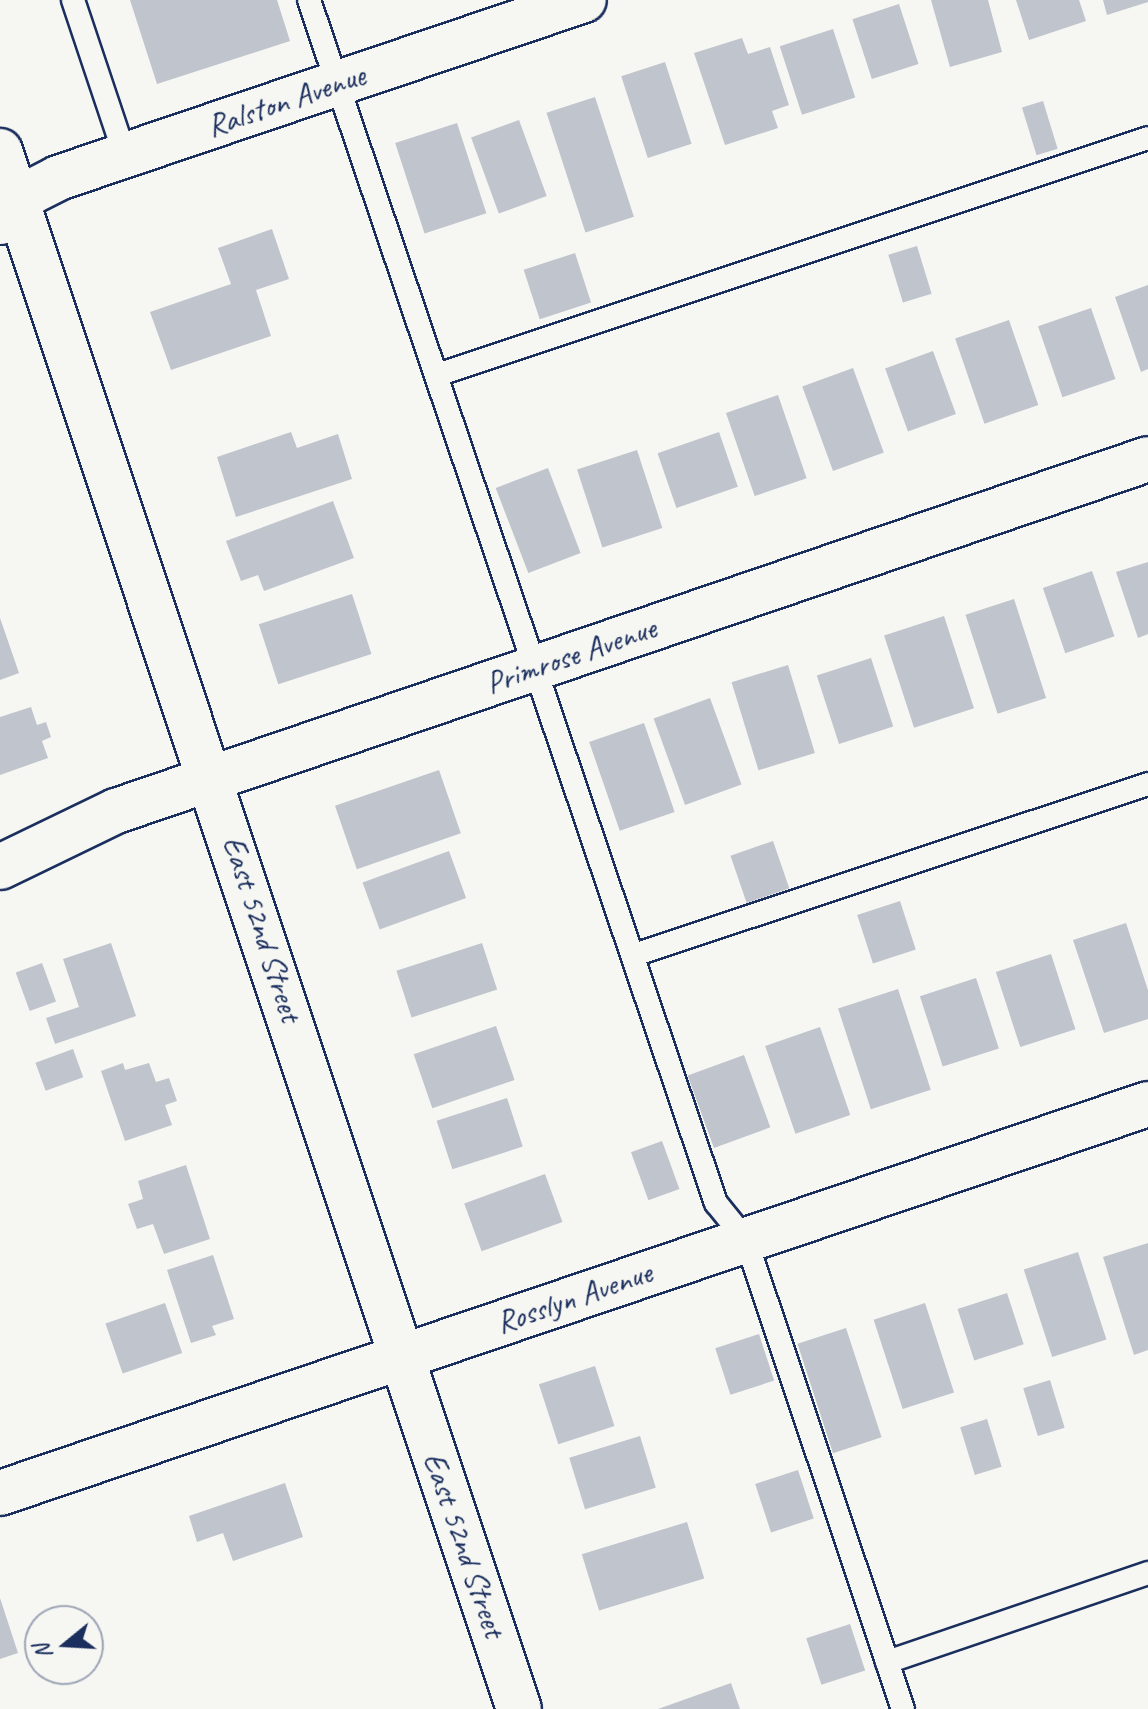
<!DOCTYPE html>
<style>
body{margin:0}
#map{position:relative;width:1148px;height:1709px;overflow:hidden;background:#f6f6f2;font-family:Caveat,sans-serif}
div>[style]{position:absolute}
.building>*{inset:0;background:#c0c4cd;transform-origin:0 0}
.roads{filter:drop-shadow(2px 0 #1b2f5e) drop-shadow(-2px 0 #1b2f5e) drop-shadow(0 2px #1b2f5e) drop-shadow(0 -2px #1b2f5e)}
.service>*{height:22px;margin:-11px;padding:0 11px;transform-origin:11px;border-radius:11px;background:#f6f6f2}
.minor>*{height:44px;margin:-22px;padding:0 22px;transform-origin:22px;border-radius:22px;background:#f6f6f2}
.tertiary>*{height:44px;margin:-22px;padding:0 22px;transform-origin:22px;border-radius:22px;background:#f6f6f2}
span{translate:-50% -50%;white-space:nowrap;text-align:center;line-height:1.15;-webkit-text-stroke:8px #f6f6f2;paint-order:stroke}
.street-label{font-size:32px;color:#1b2f5e}
.north{position:absolute;left:24px;top:1605px;width:80px;height:80px;box-sizing:border-box;background:#f6f6f2;border:2px solid #9ea6b7;border-radius:50%;rotate:252deg;font-size:22px;font-weight:700;line-height:32px;text-align:center;color:#1b2f5e}
.north::after{content:'';display:block;margin:auto;width:28px;height:36px;background:#1b2f5e;clip-path:polygon(50% 0,100% 100%,50% 72%,0 100%)}
</style>
<div id="map">
<div class="building">
<i style="clip-path:polygon(130px 0,277px 0,290px 41px,157px 84px)"></i>
<i style="clip-path:polygon(931px 0,988px 0,1002px 52px,950px 67px)"></i>
<i style="clip-path:polygon(1016px 0,1079px 0,1086px 21px,1029px 40px)"></i>
<i style="clip-path:polygon(1103px 0,1148px 0,1148px 2px,1107px 15px)"></i>
<i style="left:899px;top:4px;width:63px;height:49px;rotate:72deg"></i>
<i style="left:833px;top:29px;width:72px;height:56px;rotate:72deg"></i>
<i style="clip-path:polygon(742px 38px,748px 54px,770px 47px,789px 105px,772px 111px,778px 128px,725px 145px,694px 53px)"></i>
<i style="left:665px;top:62px;width:86px;height:46px;rotate:72deg"></i>
<i style="left:595px;top:97px;width:126px;height:51px;rotate:72deg"></i>
<i style="left:1043px;top:101px;width:50px;height:22px;rotate:73deg"></i>
<i style="left:519px;top:120px;width:81px;height:51px;rotate:70deg"></i>
<i style="left:457px;top:123px;width:95px;height:65px;rotate:72deg"></i>
<i style="clip-path:polygon(272px 229px,289px 279px,256px 290px,271px 336px,171px 370px,150px 312px,231px 284px,218px 248px)"></i>
<i style="left:917px;top:246px;width:50px;height:30px;rotate:73deg"></i>
<i style="left:575px;top:253px;width:52px;height:54px;rotate:72deg"></i>
<i style="clip-path:polygon(1148px 285px,1148px 369px,1141px 372px,1115px 297px)"></i>
<i style="left:1091px;top:308px;width:75px;height:56px;rotate:71deg"></i>
<i style="left:1009px;top:320px;width:90px;height:57px;rotate:71deg"></i>
<i style="left:933px;top:351px;width:67px;height:51px;rotate:70deg"></i>
<i style="left:853px;top:368px;width:90px;height:54px;rotate:70deg"></i>
<i style="left:778px;top:395px;width:88px;height:55px;rotate:71deg"></i>
<i style="clip-path:polygon(291px 432px,297px 448px,338px 434px,352px 479px,236px 517px,217px 457px)"></i>
<i style="left:719px;top:432px;width:58px;height:65px;rotate:71deg"></i>
<i style="left:637px;top:450px;width:82px;height:63px;rotate:72deg"></i>
<i style="left:548px;top:468px;width:91px;height:56px;rotate:69deg"></i>
<i style="clip-path:polygon(333px 501px,354px 558px,264px 591px,258px 575px,241px 581px,226px 541px)"></i>
<i style="clip-path:polygon(1148px 562px,1148px 634px,1138px 638px,1116px 572px)"></i>
<i style="left:1092px;top:571px;width:69px;height:52px;rotate:71deg"></i>
<i style="left:352px;top:594px;width:63px;height:98px;rotate:72deg"></i>
<i style="left:1014px;top:599px;width:104px;height:51px;rotate:72deg"></i>
<i style="left:944px;top:616px;width:97px;height:63px;rotate:72deg"></i>
<i style="clip-path:polygon(0 618px,19px 673px,0 680px)"></i>
<i style="left:871px;top:658px;width:72px;height:57px;rotate:72deg"></i>
<i style="left:788px;top:665px;width:92px;height:59px;rotate:73deg"></i>
<i style="left:710px;top:698px;width:92px;height:60px;rotate:70deg"></i>
<i style="clip-path:polygon(31px 707px,37px 725px,46px 722px,51px 737px,42px 741px,48px 758px,0 775px,0 717px)"></i>
<i style="left:644px;top:723px;width:94px;height:58px;rotate:71deg"></i>
<i style="left:439px;top:770px;width:67px;height:110px;rotate:71deg"></i>
<i style="left:773px;top:841px;width:50px;height:45px;rotate:71deg"></i>
<i style="left:449px;top:851px;width:50px;height:92px;rotate:70deg"></i>
<i style="left:900px;top:901px;width:51px;height:45px;rotate:72deg"></i>
<i style="clip-path:polygon(1126px 923px,1148px 990px,1148px 1019px,1104px 1033px,1073px 940px)"></i>
<i style="clip-path:polygon(111px 943px,136px 1016px,55px 1044px,46px 1018px,79px 1007px,63px 959px)"></i>
<i style="left:482px;top:943px;width:49px;height:90px;rotate:72deg"></i>
<i style="left:1051px;top:954px;width:79px;height:58px;rotate:72deg"></i>
<i style="left:42px;top:963px;width:41px;height:28px;rotate:70deg"></i>
<i style="left:976px;top:978px;width:74px;height:59px;rotate:72deg"></i>
<i style="left:898px;top:989px;width:106px;height:63px;rotate:72deg"></i>
<i style="left:496px;top:1026px;width:57px;height:87px;rotate:71deg"></i>
<i style="left:820px;top:1027px;width:93px;height:58px;rotate:71deg"></i>
<i style="left:73px;top:1049px;width:30px;height:40px;rotate:70deg"></i>
<i style="left:744px;top:1055px;width:77px;height:60px;rotate:70deg"></i>
<i style="clip-path:polygon(123px 1063px,125px 1070px,149px 1063px,156px 1082px,169px 1078px,177px 1101px,165px 1105px,172px 1125px,125px 1141px,101px 1071px)"></i>
<i style="left:507px;top:1098px;width:51px;height:74px;rotate:72deg"></i>
<i style="left:662px;top:1141px;width:51px;height:33px;rotate:70deg"></i>
<i style="clip-path:polygon(186px 1165px,210px 1239px,164px 1254px,153px 1224px,137px 1229px,128px 1204px,143px 1199px,138px 1181px)"></i>
<i style="left:545px;top:1174px;width:51px;height:86px;rotate:70deg"></i>
<i style="clip-path:polygon(1148px 1243px,1148px 1350px,1134px 1355px,1103px 1257px)"></i>
<i style="left:1078px;top:1252px;width:92px;height:57px;rotate:72deg"></i>
<i style="clip-path:polygon(213px 1255px,234px 1319px,212px 1326px,216px 1335px,191px 1343px,167px 1270px)"></i>
<i style="left:1007px;top:1293px;width:54px;height:52px;rotate:72deg"></i>
<i style="left:165px;top:1303px;width:53px;height:63px;rotate:71deg"></i>
<i style="left:925px;top:1303px;width:94px;height:54px;rotate:72deg"></i>
<i style="left:846px;top:1328px;width:115px;height:51px;rotate:72deg"></i>
<i style="left:759px;top:1334px;width:49px;height:46px;rotate:72deg"></i>
<i style="left:595px;top:1366px;width:63px;height:59px;rotate:72deg"></i>
<i style="left:1050px;top:1380px;width:50px;height:28px;rotate:73deg"></i>
<i style="left:987px;top:1419px;width:50px;height:28px;rotate:73deg"></i>
<i style="left:640px;top:1436px;width:54px;height:74px;rotate:73deg"></i>
<i style="left:798px;top:1470px;width:51px;height:45px;rotate:72deg"></i>
<i style="clip-path:polygon(285px 1483px,303px 1537px,233px 1561px,223px 1533px,197px 1542px,189px 1516px)"></i>
<i style="left:687px;top:1522px;width:59px;height:110px;rotate:73deg"></i>
<i style="clip-path:polygon(0 1598px,18px 1653px,0 1659px)"></i>
<i style="left:850px;top:1624px;width:49px;height:46px;rotate:72deg"></i>
<i style="clip-path:polygon(731px 1683px,740px 1709px,658px 1709px)"></i>
</div>
<div class="roads">
<div class="service">
<i style="left:73px;top:0;width:163px;rotate:71.5deg"></i>
<i style="left:309px;top:0;width:1270px;rotate:71.31deg"></i>
<i style="left:716px;top:1203px;width:48px;rotate:51deg"></i>
<i style="left:746px;top:1240px;width:495px;rotate:71.5deg"></i>
<i style="left:437px;top:375px;width:749px;rotate:-18.43deg"></i>
<i style="left:634px;top:955px;width:542px;rotate:-18.4deg"></i>
<i style="left:887px;top:1662px;width:276px;rotate:-18.8deg"></i>
</div>
<div class="minor">
<i style="left:0;top:222px;width:43px;rotate:-44.1deg"></i>
<i style="left:31px;top:192px;width:30px;rotate:-27deg"></i>
<i style="left:58px;top:178px;width:555px;rotate:-18.7deg"></i>
<i style="left:0;top:867px;width:129px;rotate:-25.8deg"></i>
<i style="left:116px;top:811px;width:1090px;rotate:-18.83deg"></i>
<i style="left:0;top:1493px;width:1212px;rotate:-18.72deg"></i>
</div>
<div class="tertiary">
<i style="left:0;top:151px;width:1642px;rotate:71.58deg"></i>
</div>
</div>
<div class="street-label">
<span style="left:286px;top:101px;rotate:-19deg">Ralston Avenue</span>
<span style="left:571px;top:656px;rotate:-19deg">Primrose Avenue</span>
<span style="left:262px;top:929px;rotate:72deg">East 52nd Street</span>
<span style="left:574px;top:1298px;rotate:-19deg">Rosslyn Avenue</span>
<span style="left:464px;top:1545px;rotate:71deg">East 52nd Street</span>
</div>
<div class="north">N</div>
</div>
